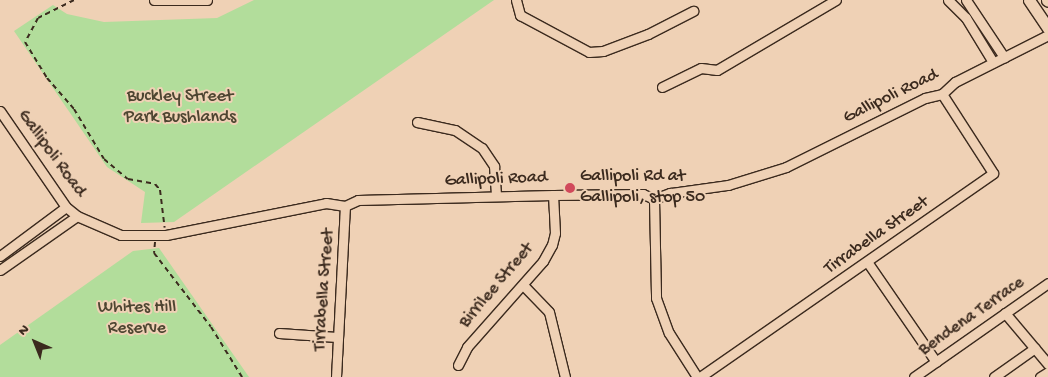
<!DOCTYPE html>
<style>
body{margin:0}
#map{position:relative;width:1048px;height:377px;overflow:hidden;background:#efd1b5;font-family:"Gochi Hand",sans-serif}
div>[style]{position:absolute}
.green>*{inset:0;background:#b2dd9b}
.path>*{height:2px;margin-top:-1px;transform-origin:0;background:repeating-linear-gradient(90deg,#3b2a1e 0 5px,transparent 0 9px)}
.roads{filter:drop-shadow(1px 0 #3b2a1e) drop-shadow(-1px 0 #3b2a1e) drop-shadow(0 1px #3b2a1e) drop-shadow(0 -1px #3b2a1e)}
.minor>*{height:9px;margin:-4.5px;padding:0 4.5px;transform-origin:4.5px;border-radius:4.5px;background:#efd1b5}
.major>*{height:11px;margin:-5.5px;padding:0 5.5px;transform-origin:5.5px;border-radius:5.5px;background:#efd1b5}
.dots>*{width:14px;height:14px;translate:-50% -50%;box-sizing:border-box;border:2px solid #efd1b5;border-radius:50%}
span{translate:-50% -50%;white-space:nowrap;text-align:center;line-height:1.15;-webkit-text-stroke:4px #efd1b5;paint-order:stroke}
.street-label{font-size:18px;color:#3b2a1e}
.park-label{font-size:18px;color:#4d4531}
.poi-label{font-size:18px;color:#3b2a1e}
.left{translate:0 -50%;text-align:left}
.north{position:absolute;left:10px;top:317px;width:50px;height:50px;-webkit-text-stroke:4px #efd1b5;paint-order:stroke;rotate:316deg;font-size:14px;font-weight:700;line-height:20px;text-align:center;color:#3b2a1e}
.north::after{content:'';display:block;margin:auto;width:18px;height:22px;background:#3b2a1e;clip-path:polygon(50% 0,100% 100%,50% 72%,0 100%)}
</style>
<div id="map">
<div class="green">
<i style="clip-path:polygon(254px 0,494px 0,174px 222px,141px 223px,145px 192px,107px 167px,14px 31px,53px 5px,67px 14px,104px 22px,217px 18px)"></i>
<i style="clip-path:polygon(159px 248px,249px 377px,0 377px,0 345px,133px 251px)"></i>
</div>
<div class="path">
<i style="left:74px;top:0;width:40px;rotate:153.4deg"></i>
<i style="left:38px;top:18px;width:27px;rotate:118deg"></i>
<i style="left:25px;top:42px;width:42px;rotate:58.6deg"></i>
<i style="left:47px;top:78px;width:41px;rotate:48.9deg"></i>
<i style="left:74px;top:109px;width:58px;rotate:59deg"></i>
<i style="left:104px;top:159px;width:31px;rotate:40deg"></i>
<i style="left:128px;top:179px;width:27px;rotate:10deg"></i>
<i style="left:155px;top:184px;width:8px;rotate:50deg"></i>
<i style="left:160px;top:190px;width:38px;rotate:83deg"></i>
<i style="left:155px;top:242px;width:11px;rotate:95deg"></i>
<i style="left:154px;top:253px;width:93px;rotate:52.4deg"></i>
<i style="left:211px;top:327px;width:59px;rotate:58.2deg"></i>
</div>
<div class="roads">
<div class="minor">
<i style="left:154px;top:0;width:53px"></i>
<i style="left:516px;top:0;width:16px;rotate:75deg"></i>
<i style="left:520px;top:15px;width:78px;rotate:28.2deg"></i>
<i style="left:589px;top:52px;width:14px;rotate:-4deg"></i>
<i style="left:603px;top:51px;width:48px;rotate:-20.7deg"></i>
<i style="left:648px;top:34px;width:51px;rotate:-27.1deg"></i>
<i style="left:948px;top:0;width:25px;rotate:45deg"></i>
<i style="left:966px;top:18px;width:52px;rotate:58.5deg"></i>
<i style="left:966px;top:0;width:69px;rotate:56.3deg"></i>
<i style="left:662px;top:87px;width:43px;rotate:-26deg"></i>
<i style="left:701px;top:68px;width:16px;rotate:7deg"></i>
<i style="left:717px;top:70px;width:138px;rotate:-30.5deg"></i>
<i style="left:0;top:111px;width:116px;rotate:55.5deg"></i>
<i style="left:66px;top:207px;width:14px;rotate:39deg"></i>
<i style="left:77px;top:216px;width:48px;rotate:23.4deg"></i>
<i style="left:121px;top:235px;width:45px"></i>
<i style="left:166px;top:235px;width:163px;rotate:-11.3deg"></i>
<i style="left:326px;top:203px;width:19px;rotate:9deg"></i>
<i style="left:345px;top:206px;width:14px;rotate:-25deg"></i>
<i style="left:358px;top:200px;width:195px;rotate:-1.5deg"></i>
<i style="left:553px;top:195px;width:90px;rotate:-0.6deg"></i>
<i style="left:643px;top:194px;width:12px;rotate:24deg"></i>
<i style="left:654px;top:199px;width:17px;rotate:-21deg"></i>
<i style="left:670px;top:193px;width:59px;rotate:-7.9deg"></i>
<i style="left:728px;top:185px;width:61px;rotate:-17.2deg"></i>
<i style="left:786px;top:167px;width:155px;rotate:-26.4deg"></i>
<i style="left:925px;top:98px;width:17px;rotate:-13deg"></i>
<i style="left:942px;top:94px;width:18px;rotate:-43deg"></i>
<i style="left:955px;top:82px;width:104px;rotate:-26.8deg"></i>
<i style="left:417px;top:122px;width:39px;rotate:12deg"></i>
<i style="left:455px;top:130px;width:32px;rotate:34deg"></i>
<i style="left:482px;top:148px;width:22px;rotate:56deg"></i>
<i style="left:494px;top:166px;width:30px;rotate:86deg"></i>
<i style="left:654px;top:199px;width:99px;rotate:88.8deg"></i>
<i style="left:656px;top:298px;width:37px;rotate:70deg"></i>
<i style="left:669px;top:333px;width:52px;rotate:57.5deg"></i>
<i style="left:0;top:256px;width:82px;rotate:-36.6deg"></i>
<i style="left:868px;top:263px;width:120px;rotate:55.5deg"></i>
<i style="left:0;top:270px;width:94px;rotate:-35deg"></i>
<i style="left:523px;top:285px;width:37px;rotate:46deg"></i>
<i style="left:549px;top:312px;width:67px;rotate:76.2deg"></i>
<i style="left:1005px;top:313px;width:67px;rotate:49.9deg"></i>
<i style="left:279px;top:333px;width:58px;rotate:3.9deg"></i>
<i style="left:458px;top:365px;width:20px;rotate:-63deg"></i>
<i style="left:467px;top:347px;width:115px;rotate:-48.5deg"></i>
<i style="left:543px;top:261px;width:18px;rotate:-61deg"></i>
<i style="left:552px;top:245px;width:12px;rotate:-76deg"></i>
<i style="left:555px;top:233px;width:38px;rotate:-93deg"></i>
<i style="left:336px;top:377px;width:171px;rotate:-87deg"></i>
<i style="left:700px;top:377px;width:357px;rotate:-34.8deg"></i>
<i style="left:993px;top:173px;width:94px;rotate:-122.8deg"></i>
<i style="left:914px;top:377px;width:164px;rotate:-35deg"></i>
<i style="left:994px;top:377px;width:50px;rotate:-35.3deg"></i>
<i style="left:1040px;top:377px;width:9px;rotate:-32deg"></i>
</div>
<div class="major">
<i style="left:1029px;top:0;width:34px;rotate:56deg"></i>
<i style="left:1047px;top:0;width:1px;rotate:45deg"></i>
</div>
</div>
<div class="dots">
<i style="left:570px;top:188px;background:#d1495b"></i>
</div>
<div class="street-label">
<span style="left:891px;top:97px;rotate:-26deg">Gallipoli Road</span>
<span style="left:51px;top:154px;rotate:54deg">Gallipoli Road</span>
<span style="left:496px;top:180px;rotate:-2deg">Gallipoli Road</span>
<span style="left:877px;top:236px;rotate:-35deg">Tirrabella Street</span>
<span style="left:497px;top:286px;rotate:-50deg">Birrilee Street</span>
<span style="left:325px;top:290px;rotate:-86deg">Tirrabella Street</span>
<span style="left:972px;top:317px;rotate:-35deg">Bendena Terrace</span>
</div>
<div class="park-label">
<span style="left:180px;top:108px">Buckley Street<br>Park Bushlands</span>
<span style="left:137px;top:319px">Whites Hill<br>Reserve</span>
</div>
<div class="poi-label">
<span class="left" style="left:580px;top:188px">Gallipoli Rd at<br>Gallipoli, stop 50</span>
</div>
<div class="north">N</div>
</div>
